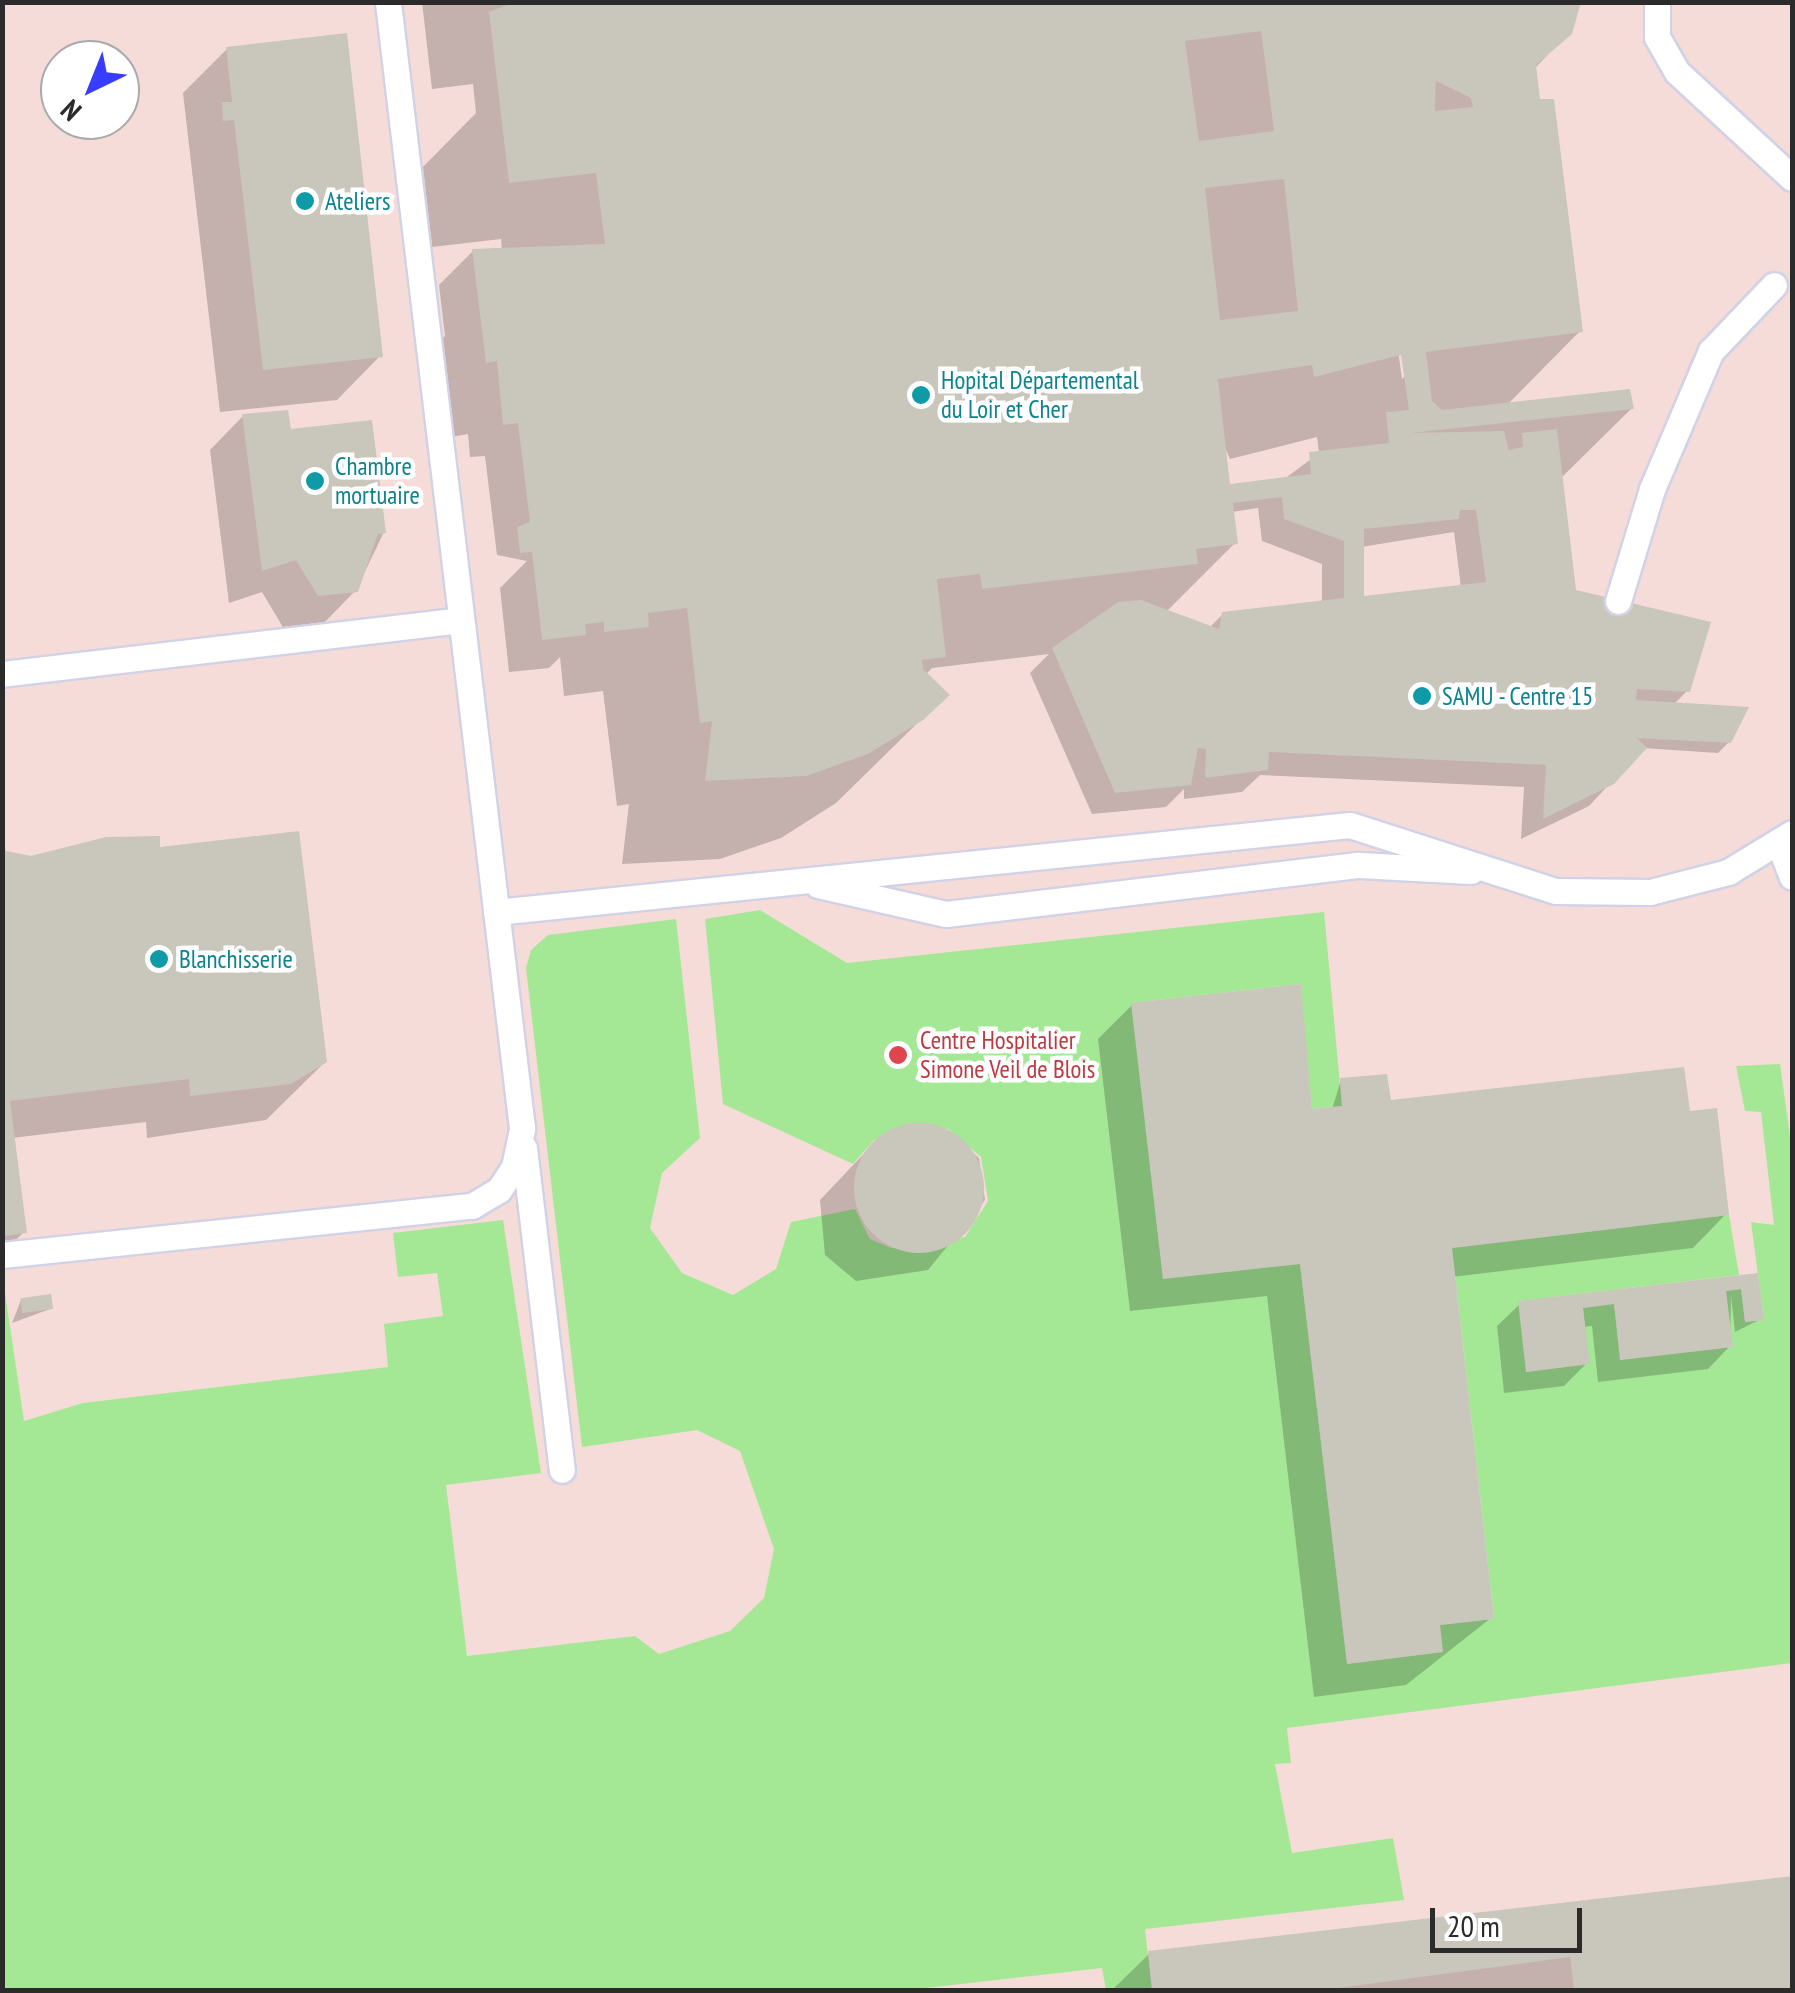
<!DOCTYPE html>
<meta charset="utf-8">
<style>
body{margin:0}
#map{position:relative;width:1795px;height:1993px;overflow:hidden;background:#eee9dc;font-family:"PT Sans Narrow",sans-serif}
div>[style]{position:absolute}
.medical>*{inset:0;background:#f5dcd9}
.green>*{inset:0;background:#a4e895}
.shadow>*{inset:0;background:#0003}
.building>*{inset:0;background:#c9c6bc;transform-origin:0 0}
.round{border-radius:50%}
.roads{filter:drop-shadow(2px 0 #d1d2e5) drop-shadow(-2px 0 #d1d2e5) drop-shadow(0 2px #d1d2e5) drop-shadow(0 -2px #d1d2e5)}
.service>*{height:25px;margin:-12.5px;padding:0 12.5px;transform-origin:12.5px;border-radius:12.5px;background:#fff}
.dots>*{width:28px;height:28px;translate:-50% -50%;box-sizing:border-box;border:5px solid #fff;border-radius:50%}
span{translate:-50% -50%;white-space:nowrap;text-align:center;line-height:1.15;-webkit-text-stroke:9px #fff;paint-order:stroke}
.culture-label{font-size:25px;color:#0d838f}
.left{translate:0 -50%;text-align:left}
.health-label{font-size:25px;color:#be3a42}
.frame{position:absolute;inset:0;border:5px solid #2b2b2b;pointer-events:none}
.north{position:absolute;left:40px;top:40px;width:100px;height:100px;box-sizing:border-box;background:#fff;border:2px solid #aaa;border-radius:50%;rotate:223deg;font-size:28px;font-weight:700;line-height:40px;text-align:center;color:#2b2b2b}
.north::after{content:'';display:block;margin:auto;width:35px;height:45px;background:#383cff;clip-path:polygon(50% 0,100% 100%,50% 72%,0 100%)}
.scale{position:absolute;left:1430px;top:1908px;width:152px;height:45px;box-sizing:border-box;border:5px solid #2b2b2b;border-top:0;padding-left:12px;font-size:30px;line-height:35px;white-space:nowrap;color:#2b2b2b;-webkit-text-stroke:8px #fff;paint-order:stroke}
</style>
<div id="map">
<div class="medical">
<i style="clip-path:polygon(evenodd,3px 3px,1792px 3px,1792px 1990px,3px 1990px,3px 3px,60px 60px,120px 60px,120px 120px,60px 120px,60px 60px)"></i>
</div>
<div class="green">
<i style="clip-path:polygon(760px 910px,847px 963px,1324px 912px,1342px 1106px,1312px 1109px,1300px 984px,1132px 1003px,1163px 1278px,1300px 1264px,1347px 1664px,1442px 1652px,1440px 1625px,1494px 1619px,1452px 1248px,1729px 1215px,1739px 1275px,1519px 1301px,1527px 1372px,1589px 1364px,1583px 1308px,1614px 1304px,1621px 1360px,1732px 1347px,1726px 1291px,1741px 1289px,1745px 1322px,1764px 1320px,1751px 1222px,1774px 1225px,1761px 1112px,1745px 1111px,1736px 1066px,1780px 1064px,1792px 1151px,1792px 1663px,1287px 1728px,1291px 1763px,1275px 1764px,1292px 1853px,1393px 1838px,1404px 1900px,1145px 1929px,1152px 1990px,1106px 1990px,1102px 1968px,908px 1990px,3px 1990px,3px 1279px,24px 1421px,83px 1403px,388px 1367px,384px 1324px,443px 1316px,437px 1273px,398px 1277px,393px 1233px,503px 1220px,541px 1473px,446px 1485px,467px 1656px,635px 1636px,659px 1654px,730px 1631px,764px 1598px,774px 1549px,740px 1451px,697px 1430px,582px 1447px,526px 968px,531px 950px,548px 935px,676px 919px,700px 1138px,662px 1173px,650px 1228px,682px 1273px,733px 1295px,776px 1269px,791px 1222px,855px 1209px,870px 1239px,891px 1248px,965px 1237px,988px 1201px,981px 1157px,948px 1129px,874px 1140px,853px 1164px,723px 1104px,705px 919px)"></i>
</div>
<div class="shadow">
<i style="clip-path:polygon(evenodd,422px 2px,1580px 2px,1570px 32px,1534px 69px,1580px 331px,1507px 405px,1632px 408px,1560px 479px,1574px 592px,1688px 690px,1673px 705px,1729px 742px,1718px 753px,1643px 748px,1589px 806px,1521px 839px,1524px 787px,1260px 775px,1242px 792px,1184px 799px,1184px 789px,1166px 807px,1092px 814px,1030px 673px,1049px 654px,932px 668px,925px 675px,946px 695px,836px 803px,781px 838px,720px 859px,622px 864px,629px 804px,617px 806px,603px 691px,564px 696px,560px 657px,549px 668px,509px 672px,500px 588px,527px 561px,497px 555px,485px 456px,470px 457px,468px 434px,428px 441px,419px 362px,445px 336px,439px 285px,473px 251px,502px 250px,501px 239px,432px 247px,423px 167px,476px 113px,473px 84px,432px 89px,422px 2px,1402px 342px,1406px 375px,1402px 379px,1397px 343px,1402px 342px,422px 2px,1317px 437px,1319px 453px,1287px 477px,1228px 487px,1223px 443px,1230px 459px,1317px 437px,422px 2px,1258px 508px,1262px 541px,1322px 564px,1322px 603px,1223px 614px,1209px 628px,1166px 612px,1235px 543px,1232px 512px,1258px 508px,422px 2px,1454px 532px,1461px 587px,1361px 599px,1361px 547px,1454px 532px)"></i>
<i style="clip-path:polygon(227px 49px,380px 356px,337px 400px,220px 412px,183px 93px)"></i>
<i style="clip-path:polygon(243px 416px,289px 432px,384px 532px,356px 590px,322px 625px,284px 629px,262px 592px,229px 603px,210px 450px)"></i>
<i style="clip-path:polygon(2px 840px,4px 853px,31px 858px,158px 850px,325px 1062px,266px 1120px,147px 1138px,146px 1122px,12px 1138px,24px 1232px,2px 1253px)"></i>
<i style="clip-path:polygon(1132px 1005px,1310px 1112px,1332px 1109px,1341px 1080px,1388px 1103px,1688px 1114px,1726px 1214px,1693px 1248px,1452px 1277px,1491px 1618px,1406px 1685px,1314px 1697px,1267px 1296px,1130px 1311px,1098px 1039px)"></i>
<i style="clip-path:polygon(947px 1131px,979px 1158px,985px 1200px,928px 1270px,856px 1281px,825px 1255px,820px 1200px,875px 1142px)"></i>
<i style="clip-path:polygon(1737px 1278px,1761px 1319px,1735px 1332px,1731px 1296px,1730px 1346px,1708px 1369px,1598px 1382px,1592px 1326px,1583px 1327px,1587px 1363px,1564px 1386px,1504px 1393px,1497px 1326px,1520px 1304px)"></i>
<i style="clip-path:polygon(21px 1300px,50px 1309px,12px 1323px)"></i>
<i style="clip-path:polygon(1792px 1879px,1792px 1990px,1112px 1990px,1149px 1954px)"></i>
</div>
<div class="building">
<i style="clip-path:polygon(evenodd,515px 2px,1581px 2px,1572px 34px,1536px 65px,1540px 99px,1554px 99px,1583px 332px,1426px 352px,1432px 401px,1442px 410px,1630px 389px,1634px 409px,1411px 433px,1504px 431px,1509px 450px,1523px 447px,1522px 433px,1557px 429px,1576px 590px,1711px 622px,1690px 692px,1637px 689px,1636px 700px,1749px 707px,1731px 743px,1637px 738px,1647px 748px,1614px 784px,1543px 819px,1546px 765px,1269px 752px,1268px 770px,1205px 778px,1206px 749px,1198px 748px,1191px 785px,1115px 793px,1052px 648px,1118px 602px,1141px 600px,1219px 629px,1222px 612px,1344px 598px,1344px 541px,1284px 519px,1282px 497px,1233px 503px,1238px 544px,1196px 549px,1198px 564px,982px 589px,980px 574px,937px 579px,946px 657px,922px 660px,923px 669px,950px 695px,923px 720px,868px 754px,806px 776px,705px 781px,712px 721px,700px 723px,687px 608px,648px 613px,649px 627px,604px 632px,604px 622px,585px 624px,586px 635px,542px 640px,532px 552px,520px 553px,517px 527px,530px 522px,518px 423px,503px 425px,497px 361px,486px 363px,472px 249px,605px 244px,596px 173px,509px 183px,489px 12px,515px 2px,1261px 31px,1274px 131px,1199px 141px,1185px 41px,1261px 31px,515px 2px,1436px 81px,1471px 98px,1473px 107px,1435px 111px,1436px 81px,515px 2px,1284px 179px,1298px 311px,1220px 320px,1205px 188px,1284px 179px,515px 2px,1401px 355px,1409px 410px,1386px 412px,1389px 443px,1309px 452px,1311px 474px,1230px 484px,1218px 379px,1312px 365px,1314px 377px,1401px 355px,515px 2px,1460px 510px,1476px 510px,1486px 582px,1364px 596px,1364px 529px,1459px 519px,1460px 510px)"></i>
<i style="clip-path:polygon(347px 33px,383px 357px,263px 370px,234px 120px,223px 121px,222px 102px,232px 102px,226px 47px)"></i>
<i style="clip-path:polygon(288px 410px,291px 429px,372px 420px,386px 533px,378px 534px,358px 592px,318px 596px,296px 560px,262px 571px,242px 414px)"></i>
<i style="clip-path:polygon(299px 831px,327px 1062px,291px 1084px,190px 1096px,189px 1079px,10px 1101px,27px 1233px,2px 1236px,2px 840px,6px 851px,31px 856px,106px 837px,160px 836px,160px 847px)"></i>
<i style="clip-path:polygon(1301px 984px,1312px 1109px,1342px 1106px,1340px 1078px,1387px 1074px,1391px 1100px,1684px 1067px,1690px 1111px,1717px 1108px,1729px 1215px,1452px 1248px,1494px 1619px,1440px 1625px,1443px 1652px,1347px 1664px,1300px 1264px,1163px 1279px,1131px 1003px)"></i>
<i class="round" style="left:854px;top:1123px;width:130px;height:130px"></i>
<i style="clip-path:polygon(1758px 1273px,1764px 1320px,1745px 1322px,1741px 1289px,1726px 1291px,1733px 1347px,1620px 1360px,1614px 1304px,1583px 1308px,1590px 1364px,1526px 1372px,1518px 1301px)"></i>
<i style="left:51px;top:1294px;width:15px;height:31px;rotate:82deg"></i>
<i style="clip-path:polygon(1792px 1876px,1792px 1990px,1574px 1990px,1570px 1957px,1323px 1990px,1152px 1990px,1148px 1951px)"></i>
</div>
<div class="roads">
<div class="service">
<i style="left:1657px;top:2px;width:35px;rotate:90deg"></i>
<i style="left:1657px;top:37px;width:40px;rotate:60.3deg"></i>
<i style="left:1677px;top:72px;width:156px;rotate:42.7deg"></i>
<i style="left:1618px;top:601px;width:117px;rotate:-73.1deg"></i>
<i style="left:1652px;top:489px;width:150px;rotate:-66.9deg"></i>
<i style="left:1711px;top:351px;width:91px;rotate:-46.3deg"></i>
<i style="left:2px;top:674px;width:462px;rotate:-6.7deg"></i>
<i style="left:1780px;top:846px;width:33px;rotate:69deg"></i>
<i style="left:818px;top:885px;width:131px;rotate:12.8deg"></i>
<i style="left:946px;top:914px;width:416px;rotate:-6.8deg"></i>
<i style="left:1359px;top:865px;width:112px;rotate:3.1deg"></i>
<i style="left:496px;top:912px;width:858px;rotate:-5.82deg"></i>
<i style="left:1350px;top:825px;width:216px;rotate:17.8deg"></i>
<i style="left:1556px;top:891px;width:94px;rotate:0.6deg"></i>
<i style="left:1650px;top:892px;width:81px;rotate:-14.4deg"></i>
<i style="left:1728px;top:872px;width:75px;rotate:-31.4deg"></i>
<i style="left:524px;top:1148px;width:324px;rotate:83.3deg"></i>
<i style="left:2px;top:1255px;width:473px;rotate:-6deg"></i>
<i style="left:472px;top:1206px;width:31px;rotate:-31deg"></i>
<i style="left:499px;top:1190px;width:27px;rotate:-57deg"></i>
<i style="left:514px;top:1167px;width:40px;rotate:-78deg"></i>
<i style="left:522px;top:1128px;width:1134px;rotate:-96.79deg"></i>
</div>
</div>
<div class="dots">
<i style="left:305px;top:201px;background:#0f9aa8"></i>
<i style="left:921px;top:395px;background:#0f9aa8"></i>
<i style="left:315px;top:481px;background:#0f9aa8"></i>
<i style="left:1422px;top:696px;background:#0f9aa8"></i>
<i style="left:159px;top:959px;background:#0f9aa8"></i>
<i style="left:898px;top:1055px;background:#e0444e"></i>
</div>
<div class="culture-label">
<span class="left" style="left:325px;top:201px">Ateliers</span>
<span class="left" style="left:941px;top:395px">Hopital Départemental<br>du Loir et Cher</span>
<span class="left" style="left:335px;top:481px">Chambre<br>mortuaire</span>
<span class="left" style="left:1442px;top:696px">SAMU - Centre 15</span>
<span class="left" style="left:179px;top:959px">Blanchisserie</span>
</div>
<div class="health-label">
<span class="left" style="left:920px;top:1055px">Centre Hospitalier<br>Simone Veil de Blois</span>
</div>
<div class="frame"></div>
<div class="north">N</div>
<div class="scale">20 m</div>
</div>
